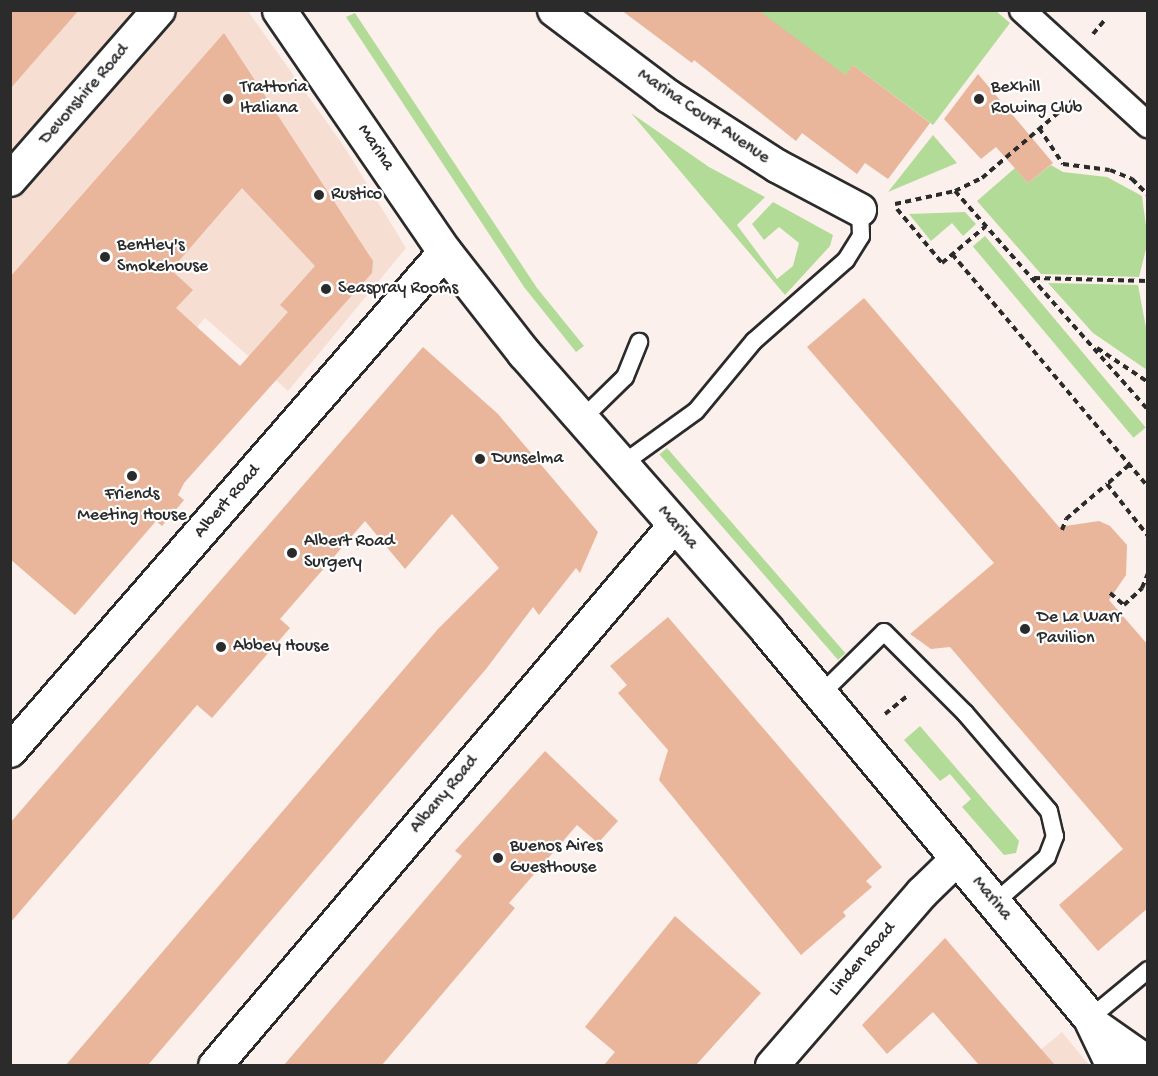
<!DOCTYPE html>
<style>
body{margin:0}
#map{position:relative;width:1158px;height:1076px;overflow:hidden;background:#fbf0eb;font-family:"Gochi Hand",sans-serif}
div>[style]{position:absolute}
.built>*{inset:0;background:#f6ded3}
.green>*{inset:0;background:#b3db98;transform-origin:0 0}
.building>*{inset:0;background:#e9b59b}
.path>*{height:4px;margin-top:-2px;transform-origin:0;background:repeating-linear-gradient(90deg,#2b2b2b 0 6px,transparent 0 10.5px)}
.roads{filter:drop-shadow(2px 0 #2b2b2b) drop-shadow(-2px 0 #2b2b2b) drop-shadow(0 2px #2b2b2b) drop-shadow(0 -2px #2b2b2b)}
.service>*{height:16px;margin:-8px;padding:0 8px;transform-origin:8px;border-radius:8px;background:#fff}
.pedestrian>*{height:24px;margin:-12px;padding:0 12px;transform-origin:12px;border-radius:12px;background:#fff}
.minor>*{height:32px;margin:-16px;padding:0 16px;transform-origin:16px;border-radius:16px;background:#fff}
.secondary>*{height:33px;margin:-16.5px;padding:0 16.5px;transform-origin:16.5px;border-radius:16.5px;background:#fff}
.dots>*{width:16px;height:16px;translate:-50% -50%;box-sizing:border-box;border:3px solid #fff;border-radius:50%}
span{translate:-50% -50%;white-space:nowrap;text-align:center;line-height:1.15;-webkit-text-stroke:4.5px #fff;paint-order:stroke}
.poi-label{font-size:18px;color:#2b2b2b}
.left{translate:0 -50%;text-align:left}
.street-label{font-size:18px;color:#2b2b2b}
.frame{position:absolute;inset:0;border:12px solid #2b2b2b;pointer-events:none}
</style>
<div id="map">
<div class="built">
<i style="clip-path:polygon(11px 11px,248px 11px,345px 148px,406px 248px,288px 391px,205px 318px,11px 539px)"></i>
<i style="clip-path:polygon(1062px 1032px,1089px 1065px,1021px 1066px)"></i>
</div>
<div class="green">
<i style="clip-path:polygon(758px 11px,996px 11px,1010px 23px,933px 125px,853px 65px,845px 76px)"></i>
<i style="clip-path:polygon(355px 13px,537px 288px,584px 346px,576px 352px,524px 287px,346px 17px)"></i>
<i style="clip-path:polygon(631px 113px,709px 167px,765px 197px,737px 225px,777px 279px,793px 266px,799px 243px,779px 227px,764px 240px,752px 224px,773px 202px,833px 235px,830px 246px,785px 295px)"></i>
<i style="clip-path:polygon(933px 135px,957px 163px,888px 192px)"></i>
<i style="clip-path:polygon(1051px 165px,1063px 172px,1107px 177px,1142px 196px,1148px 241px,1139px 277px,1041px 274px,977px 201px,1015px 168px,1028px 183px)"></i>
<i style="clip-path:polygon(965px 212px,976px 224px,963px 236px,952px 223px,931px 241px,909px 214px)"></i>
<i style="left:985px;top:236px;width:250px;height:16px;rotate:50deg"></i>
<i style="clip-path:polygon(1048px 283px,1138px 285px,1147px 333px,1147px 370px,1093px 333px)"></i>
<i style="left:667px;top:448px;width:272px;height:10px;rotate:49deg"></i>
<i style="clip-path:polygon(920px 726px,1019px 841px,1016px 853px,1004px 855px,962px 807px,971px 799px,950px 774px,940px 781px,904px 740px)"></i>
</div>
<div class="building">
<i style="clip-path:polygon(10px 10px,79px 10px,10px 89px)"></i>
<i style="clip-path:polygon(621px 10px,758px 10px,845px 75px,853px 65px,930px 123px,888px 179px,865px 163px,857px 174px,802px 133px,796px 141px,694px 60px,692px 63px)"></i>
<i style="clip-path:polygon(evenodd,224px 33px,373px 261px,372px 273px,184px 483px,178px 495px,184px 500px,174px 512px,162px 526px,156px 521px,75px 615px,10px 559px,10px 277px,224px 33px,242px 188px,315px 266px,280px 305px,288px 312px,240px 366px,176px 308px,193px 290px,171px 270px,242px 188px)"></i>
<i style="clip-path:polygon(978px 74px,1053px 163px,1028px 183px,996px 147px,981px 159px,944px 119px)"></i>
<i style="clip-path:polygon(864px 298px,1059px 527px,1099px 521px,1110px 526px,1127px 545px,1126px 575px,1109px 600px,1148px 645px,1148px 908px,1098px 951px,1059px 905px,1123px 849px,950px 647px,931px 649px,910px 634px,994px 563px,807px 347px)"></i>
<i style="clip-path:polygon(423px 347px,498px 414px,598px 532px,580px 573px,576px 568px,539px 615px,533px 607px,486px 669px,148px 1065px,66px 1065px,438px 629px,499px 568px,452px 514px,405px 569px,365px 521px,280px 619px,290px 628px,212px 718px,197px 705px,10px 923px,10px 823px)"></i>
<i style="clip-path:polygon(668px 617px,882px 867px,866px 881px,872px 887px,843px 912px,846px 916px,801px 955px,659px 780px,668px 750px,618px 693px,627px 685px,610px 666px)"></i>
<i style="clip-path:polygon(545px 751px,618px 821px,598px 843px,577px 825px,509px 903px,515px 908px,382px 1065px,284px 1065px,462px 856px,455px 851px)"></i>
<i style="clip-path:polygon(675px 916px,761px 993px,696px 1065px,604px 1065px,615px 1052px,585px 1027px)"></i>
<i style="clip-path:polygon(945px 938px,1013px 1017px,1055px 1065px,979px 1065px,933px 1012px,887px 1054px,862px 1025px)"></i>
</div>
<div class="path">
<i style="left:1093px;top:34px;width:17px;rotate:-50deg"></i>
<i style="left:1039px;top:128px;width:43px;rotate:56.3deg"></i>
<i style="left:1063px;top:164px;width:47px;rotate:7.3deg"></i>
<i style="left:1110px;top:170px;width:24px;rotate:22deg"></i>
<i style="left:1132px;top:179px;width:23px;rotate:45deg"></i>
<i style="left:955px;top:191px;width:30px;rotate:-26deg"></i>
<i style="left:982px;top:178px;width:120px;rotate:-40.6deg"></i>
<i style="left:895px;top:204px;width:61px;rotate:-12.2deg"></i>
<i style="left:955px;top:191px;width:292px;rotate:48.6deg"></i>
<i style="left:897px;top:209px;width:70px;rotate:50.2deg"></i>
<i style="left:942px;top:263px;width:57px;rotate:-40.1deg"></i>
<i style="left:952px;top:254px;width:304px;rotate:49.9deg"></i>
<i style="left:1034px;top:278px;width:114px;rotate:1.5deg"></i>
<i style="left:1097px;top:348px;width:61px;rotate:33.7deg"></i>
<i style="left:1129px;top:465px;width:29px;rotate:139deg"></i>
<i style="left:1107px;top:484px;width:66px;rotate:51.7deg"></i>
<i style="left:1062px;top:530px;width:12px;rotate:-70deg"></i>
<i style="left:1066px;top:519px;width:54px;rotate:-40.5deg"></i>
<i style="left:1110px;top:593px;width:18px;rotate:41deg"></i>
<i style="left:1124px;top:605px;width:25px;rotate:-43deg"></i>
<i style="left:1142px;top:588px;width:16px;rotate:-68deg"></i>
<i style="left:885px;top:714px;width:28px;rotate:-39deg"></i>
</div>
<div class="roads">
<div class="service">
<i style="left:582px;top:419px;width:60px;rotate:-44.3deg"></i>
<i style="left:625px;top:377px;width:38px;rotate:-68deg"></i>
<i style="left:621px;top:465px;width:92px;rotate:-35.8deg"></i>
<i style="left:696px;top:411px;width:91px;rotate:-50.4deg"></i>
<i style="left:754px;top:341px;width:123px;rotate:-41.4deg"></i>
<i style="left:846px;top:260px;width:28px;rotate:-58deg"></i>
<i style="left:861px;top:236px;width:26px;rotate:-92deg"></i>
<i style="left:821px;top:694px;width:88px;rotate:-44.5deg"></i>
<i style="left:884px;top:632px;width:115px;rotate:45deg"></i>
<i style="left:965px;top:713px;width:129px;rotate:49.4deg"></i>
<i style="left:1049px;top:811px;width:26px;rotate:77deg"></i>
<i style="left:1055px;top:836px;width:22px;rotate:111deg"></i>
<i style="left:1047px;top:857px;width:70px;rotate:139deg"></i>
<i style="left:1090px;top:1018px;width:75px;rotate:-39.6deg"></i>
</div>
<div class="pedestrian">
<i style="left:1022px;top:10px;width:171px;rotate:42.4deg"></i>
</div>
<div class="minor">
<i style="left:554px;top:10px;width:143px;rotate:37deg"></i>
<i style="left:668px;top:96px;width:130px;rotate:32.7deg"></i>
<i style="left:777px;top:166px;width:94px;rotate:27.9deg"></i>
<i style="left:10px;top:180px;width:226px;rotate:-48.8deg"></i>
<i style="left:10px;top:751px;width:662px;rotate:-48.92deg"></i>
<i style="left:215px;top:1066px;width:710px;rotate:-49.63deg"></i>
<i style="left:772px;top:1066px;width:229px;rotate:-49.1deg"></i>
<i style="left:922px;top:893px;width:50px;rotate:-44.2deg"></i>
</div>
<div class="secondary">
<i style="left:279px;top:10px;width:293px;rotate:55.6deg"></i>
<i style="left:445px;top:252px;width:128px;rotate:52deg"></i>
<i style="left:524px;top:353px;width:368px;rotate:48.7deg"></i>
<i style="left:767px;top:630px;width:505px;rotate:50.22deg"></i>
<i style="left:1090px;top:1018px;width:53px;rotate:64.4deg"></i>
<i style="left:1098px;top:1028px;width:61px;rotate:35deg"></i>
</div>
</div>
<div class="dots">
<i style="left:228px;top:99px;background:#2b2b2b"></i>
<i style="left:979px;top:99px;background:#2b2b2b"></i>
<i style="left:319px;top:195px;background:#2b2b2b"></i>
<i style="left:105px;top:257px;background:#2b2b2b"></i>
<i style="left:326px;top:289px;background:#2b2b2b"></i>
<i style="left:480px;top:459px;background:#2b2b2b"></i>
<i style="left:132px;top:476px;background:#2b2b2b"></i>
<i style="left:292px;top:553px;background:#2b2b2b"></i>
<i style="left:1025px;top:629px;background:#2b2b2b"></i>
<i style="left:221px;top:647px;background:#2b2b2b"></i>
<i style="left:498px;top:858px;background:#2b2b2b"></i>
</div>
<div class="poi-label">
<span class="left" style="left:240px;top:99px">Trattoria<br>Italiana</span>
<span class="left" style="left:991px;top:99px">Bexhill<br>Rowing Club</span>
<span class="left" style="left:331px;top:195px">Rustico</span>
<span class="left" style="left:117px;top:257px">Bentley's<br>Smokehouse</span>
<span class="left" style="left:338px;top:289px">Seaspray Rooms</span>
<span class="left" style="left:492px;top:459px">Dunselma</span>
<span style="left:132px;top:506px">Friends<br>Meeting House</span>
<span class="left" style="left:304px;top:553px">Albert Road<br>Surgery</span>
<span class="left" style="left:1037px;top:629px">De La Warr<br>Pavilion</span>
<span class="left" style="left:233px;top:647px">Abbey House</span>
<span class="left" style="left:510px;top:858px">Buenos Aires<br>Guesthouse</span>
</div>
<div class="street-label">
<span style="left:85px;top:95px;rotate:-49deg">Devonshire Road</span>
<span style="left:703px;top:117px;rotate:34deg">Marina Court Avenue</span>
<span style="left:375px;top:148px;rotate:56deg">Marina</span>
<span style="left:228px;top:502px;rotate:-49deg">Albert Road</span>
<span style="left:677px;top:528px;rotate:49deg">Marina</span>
<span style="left:445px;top:795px;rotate:-50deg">Albany Road</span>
<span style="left:991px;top:899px;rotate:50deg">Marina</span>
<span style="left:863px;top:960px;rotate:-49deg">Linden Road</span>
</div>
<div class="frame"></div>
</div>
